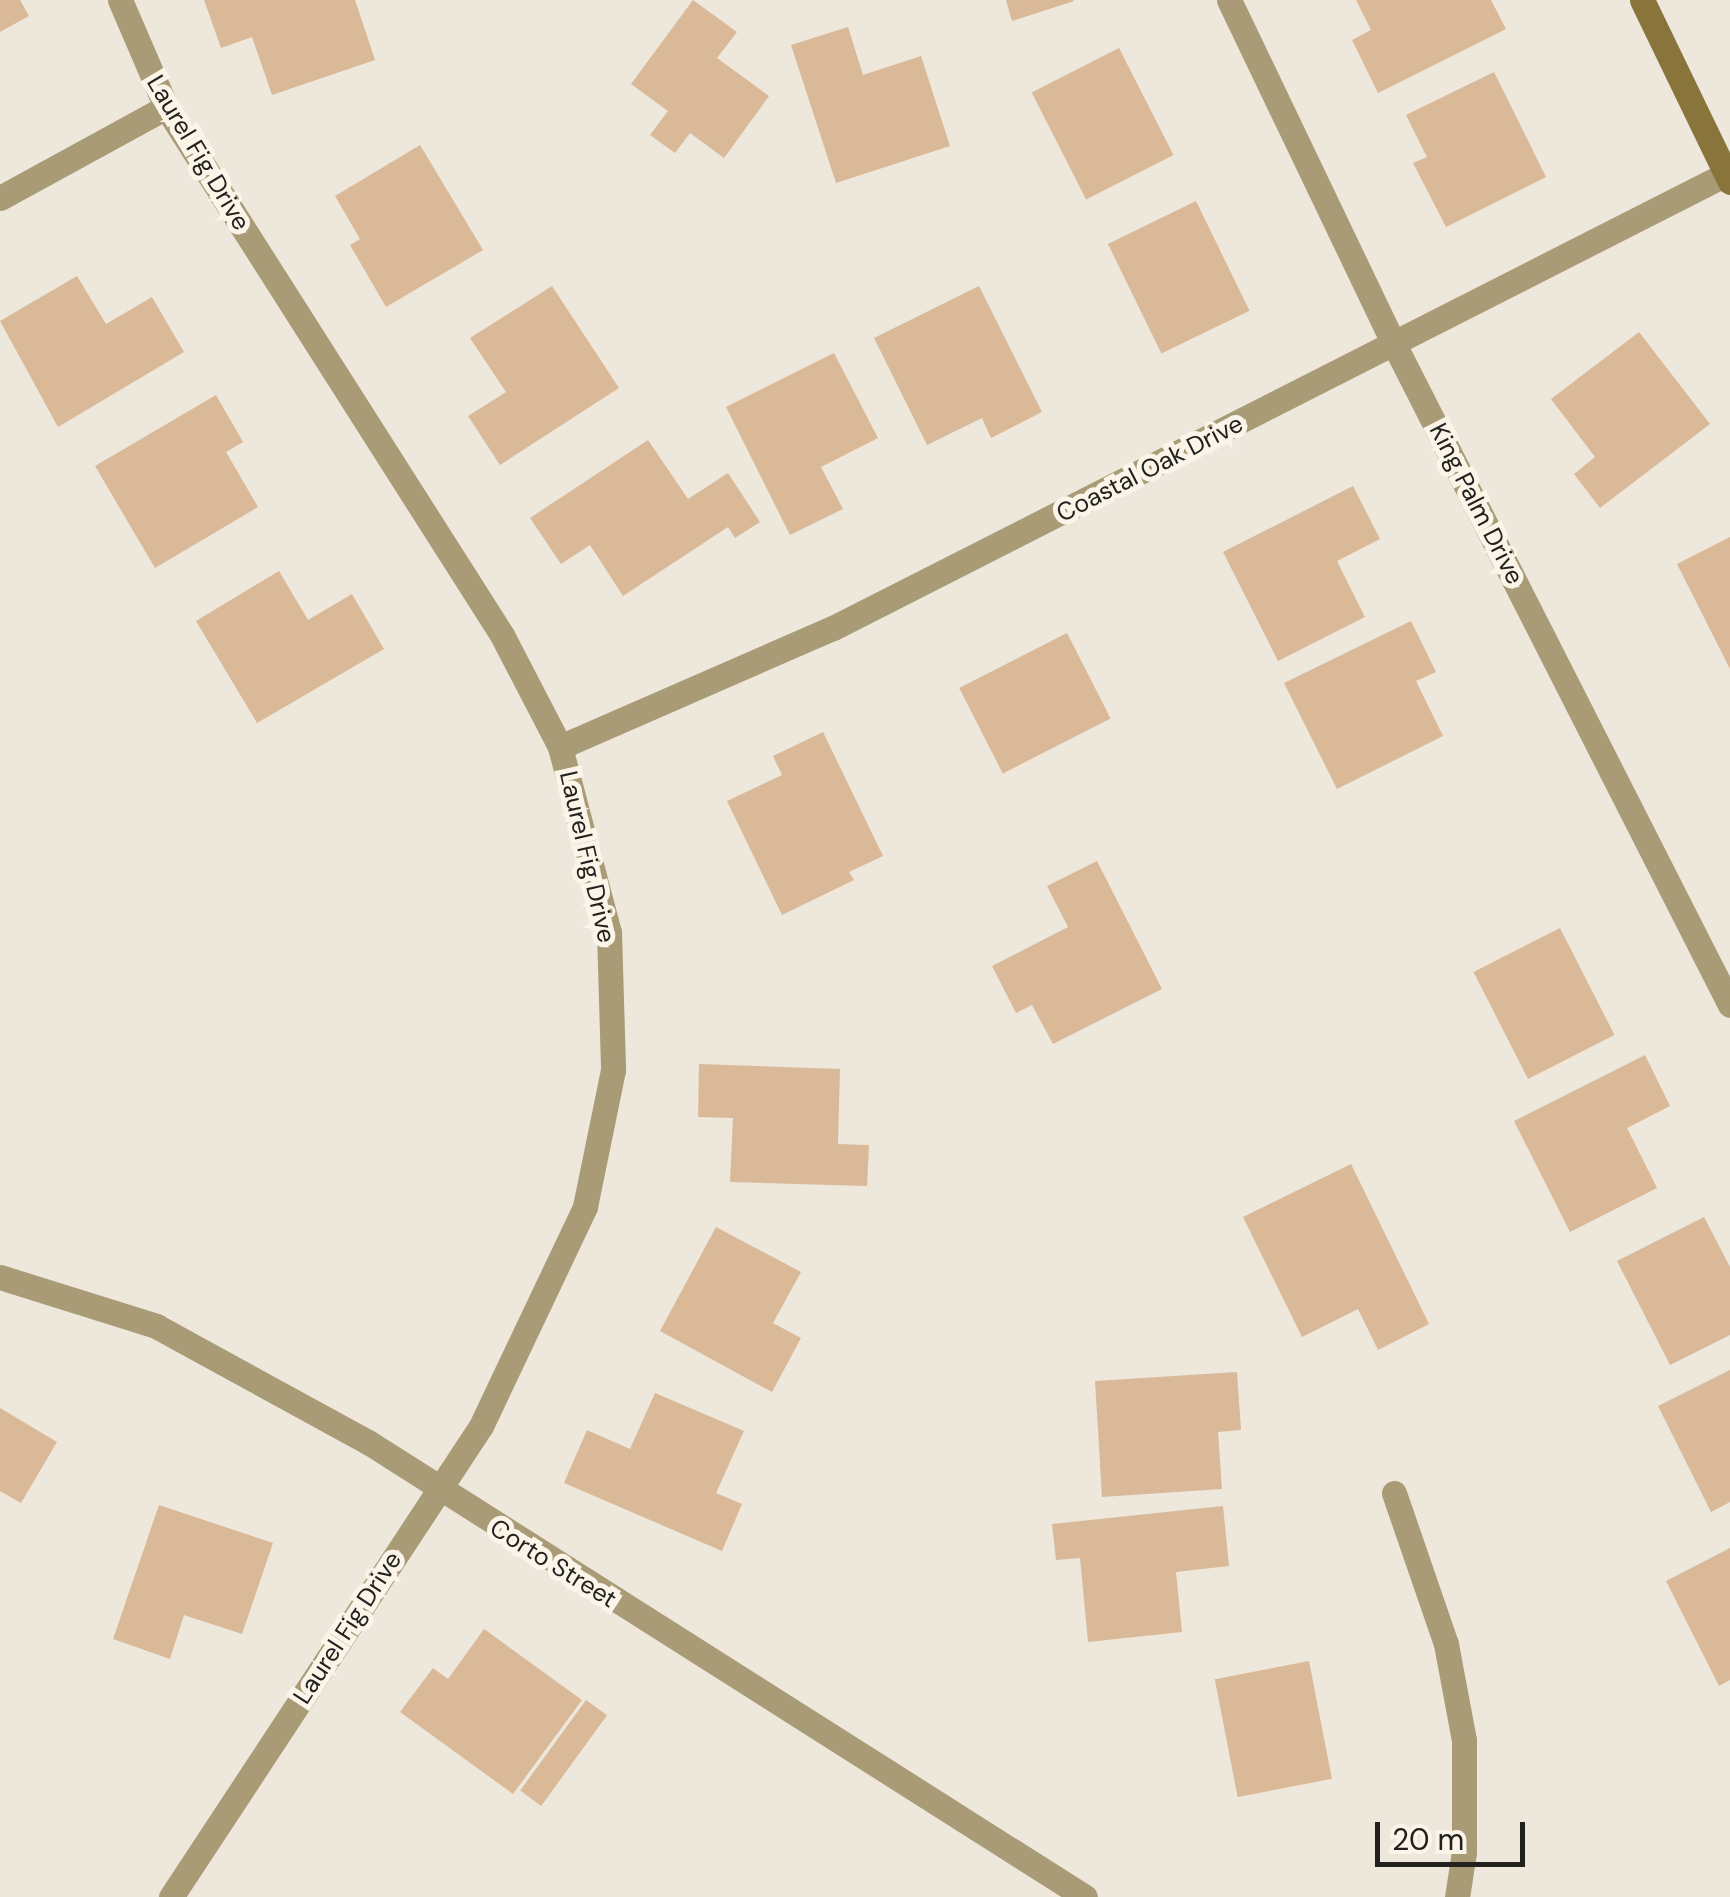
<!DOCTYPE html>
<style>
body{margin:0}
#map{position:relative;width:1730px;height:1897px;overflow:hidden;background:#ede7dc;font-family:"DM Sans",sans-serif}
div>[style]{position:absolute}
.building>*{inset:0;background:#dab998;transform-origin:0 0}
.minor>*{height:25px;margin:-12.5px;padding:0 12.5px;transform-origin:12.5px;border-radius:12.5px;background:#a89b76}
.secondary>*{height:25px;margin:-12.5px;padding:0 12.5px;transform-origin:12.5px;border-radius:12.5px;background:#89753c}
span{translate:-50% -50%;white-space:nowrap;text-align:center;line-height:1.15;-webkit-text-stroke:10px #faf4e9;paint-order:stroke}
.street-label{font-size:25px;color:#23211d}
.scale{position:absolute;left:1375px;top:1822px;width:150px;height:45px;box-sizing:border-box;border:5px solid #23211d;border-top:0;padding-left:12px;font-size:30px;line-height:35px;white-space:nowrap;color:#23211d;-webkit-text-stroke:8px #faf4e9;paint-order:stroke}
</style>
<div id="map">
<div class="building">
<i style="clip-path:polygon(0 0,20px 0,29px 16px,0 32px)"></i>
<i style="clip-path:polygon(204px 0,355px 0,375px 60px,272px 95px,252px 37px,221px 48px)"></i>
<i style="clip-path:polygon(693px 0,737px 32px,717px 58px,769px 96px,724px 158px,690px 133px,675px 153px,650px 135px,668px 111px,631px 84px)"></i>
<i style="clip-path:polygon(1006px 0,1073px 0,1074px 1px,1012px 21px)"></i>
<i style="clip-path:polygon(1356px 0,1491px 0,1506px 29px,1378px 93px,1352px 40px,1371px 30px)"></i>
<i style="clip-path:polygon(848px 27px,863px 75px,921px 56px,950px 146px,836px 183px,791px 45px)"></i>
<i style="left:1119px;top:48px;width:120px;height:98px;rotate:63deg"></i>
<i style="clip-path:polygon(1494px 72px,1546px 177px,1446px 227px,1413px 163px,1427px 157px,1406px 115px)"></i>
<i style="clip-path:polygon(420px 145px,483px 250px,386px 307px,350px 245px,360px 239px,335px 196px)"></i>
<i style="left:1196px;top:201px;width:122px;height:98px;rotate:64deg"></i>
<i style="clip-path:polygon(77px 276px,106px 324px,152px 297px,184px 352px,58px 427px,0 321px)"></i>
<i style="clip-path:polygon(552px 286px,619px 388px,500px 465px,468px 416px,506px 392px,470px 338px)"></i>
<i style="clip-path:polygon(979px 286px,1042px 412px,991px 438px,982px 418px,927px 445px,874px 338px)"></i>
<i style="clip-path:polygon(1639px 332px,1710px 424px,1600px 508px,1574px 474px,1595px 457px,1551px 399px)"></i>
<i style="clip-path:polygon(834px 353px,878px 438px,821px 467px,843px 509px,790px 535px,726px 407px)"></i>
<i style="clip-path:polygon(216px 395px,243px 442px,226px 452px,258px 507px,155px 568px,95px 466px)"></i>
<i style="clip-path:polygon(648px 440px,688px 499px,728px 473px,760px 522px,735px 538px,728px 527px,623px 596px,590px 545px,561px 564px,530px 518px)"></i>
<i style="clip-path:polygon(1353px 486px,1380px 539px,1337px 561px,1365px 617px,1278px 661px,1223px 552px)"></i>
<i style="clip-path:polygon(1730px 537px,1730px 669px,1677px 564px)"></i>
<i style="clip-path:polygon(279px 571px,308px 620px,352px 594px,384px 649px,257px 723px,196px 621px)"></i>
<i style="clip-path:polygon(1411px 621px,1436px 672px,1416px 681px,1443px 736px,1337px 789px,1284px 683px)"></i>
<i style="left:1067px;top:633px;width:96px;height:121px;rotate:63deg"></i>
<i style="clip-path:polygon(823px 732px,883px 856px,849px 872px,854px 880px,782px 915px,727px 801px,782px 775px,773px 756px)"></i>
<i style="clip-path:polygon(1097px 861px,1162px 989px,1053px 1044px,1032px 1005px,1016px 1013px,992px 966px,1068px 927px,1047px 886px)"></i>
<i style="left:1560px;top:928px;width:120px;height:97px;rotate:63deg"></i>
<i style="clip-path:polygon(1645px 1055px,1670px 1106px,1627px 1128px,1657px 1188px,1570px 1232px,1514px 1121px)"></i>
<i style="clip-path:polygon(699px 1064px,840px 1069px,838px 1144px,869px 1145px,867px 1186px,730px 1182px,733px 1118px,698px 1117px)"></i>
<i style="clip-path:polygon(1351px 1164px,1429px 1324px,1378px 1350px,1358px 1309px,1302px 1337px,1243px 1217px)"></i>
<i style="clip-path:polygon(1704px 1217px,1730px 1267px,1730px 1335px,1670px 1365px,1617px 1261px)"></i>
<i style="clip-path:polygon(716px 1227px,801px 1272px,773px 1323px,801px 1338px,772px 1392px,660px 1331px)"></i>
<i style="clip-path:polygon(1730px 1370px,1730px 1502px,1711px 1512px,1658px 1406px)"></i>
<i style="clip-path:polygon(1237px 1372px,1241px 1430px,1218px 1432px,1222px 1489px,1102px 1497px,1095px 1381px)"></i>
<i style="clip-path:polygon(655px 1393px,744px 1431px,716px 1493px,742px 1504px,722px 1551px,564px 1483px,587px 1430px,630px 1449px)"></i>
<i style="clip-path:polygon(0 1408px,57px 1442px,21px 1503px,0 1491px)"></i>
<i style="clip-path:polygon(159px 1505px,273px 1543px,242px 1634px,184px 1615px,170px 1659px,113px 1639px)"></i>
<i style="clip-path:polygon(1223px 1506px,1229px 1566px,1176px 1572px,1182px 1632px,1088px 1642px,1080px 1558px,1056px 1560px,1052px 1524px)"></i>
<i style="clip-path:polygon(1730px 1548px,1730px 1680px,1719px 1686px,1666px 1581px)"></i>
<i style="clip-path:polygon(484px 1629px,582px 1700px,513px 1794px,400px 1712px,433px 1668px,448px 1679px)"></i>
<i style="left:1309px;top:1661px;width:120px;height:96px;rotate:79deg"></i>
<i style="left:586px;top:1700px;width:26px;height:112px;rotate:36deg"></i>
</div>
<div class="minor">
<i style="left:120px;top:0;width:116px;rotate:66.7deg"></i>
<i style="left:166px;top:107px;width:626px;rotate:57.53deg"></i>
<i style="left:502px;top:635px;width:126px;rotate:62.6deg"></i>
<i style="left:560px;top:747px;width:191px;rotate:75.2deg"></i>
<i style="left:609px;top:932px;width:138px;rotate:88.3deg"></i>
<i style="left:613px;top:1070px;width:140px;rotate:101.6deg"></i>
<i style="left:585px;top:1207px;width:242px;rotate:115.4deg"></i>
<i style="left:481px;top:1426px;width:564px;rotate:123.35deg"></i>
<i style="left:1229px;top:0;width:384px;rotate:64.4deg"></i>
<i style="left:1395px;top:346px;width:739px;rotate:63.05deg"></i>
<i style="left:0;top:198px;width:189px;rotate:-28.7deg"></i>
<i style="left:560px;top:747px;width:298px;rotate:-23.6deg"></i>
<i style="left:833px;top:628px;width:1006px;rotate:-26.95deg"></i>
<i style="left:0;top:1277px;width:164px;rotate:17.4deg"></i>
<i style="left:156px;top:1326px;width:242px;rotate:28.7deg"></i>
<i style="left:368px;top:1442px;width:849px;rotate:32.4deg"></i>
<i style="left:1394px;top:1493px;width:160px;rotate:71deg"></i>
<i style="left:1446px;top:1644px;width:98px;rotate:79.4deg"></i>
<i style="left:1464px;top:1740px;width:112px;rotate:90deg"></i>
<i style="left:1464px;top:1852px;width:46px;rotate:98.8deg"></i>
</div>
<div class="secondary">
<i style="left:1642px;top:0;width:202px;rotate:64.2deg"></i>
</div>
<div class="street-label">
<span style="left:198px;top:153px;rotate:59deg">Laurel Fig Drive</span>
<span style="left:1150px;top:469px;rotate:-27deg">Coastal Oak Drive</span>
<span style="left:1476px;top:504px;rotate:63deg">King Palm Drive</span>
<span style="left:587px;top:857px;rotate:77deg">Laurel Fig Drive</span>
<span style="left:553px;top:1564px;rotate:32deg">Corto Street</span>
<span style="left:348px;top:1628px;rotate:-57deg">Laurel Fig Drive</span>
</div>
<div class="scale">20 m</div>
</div>
